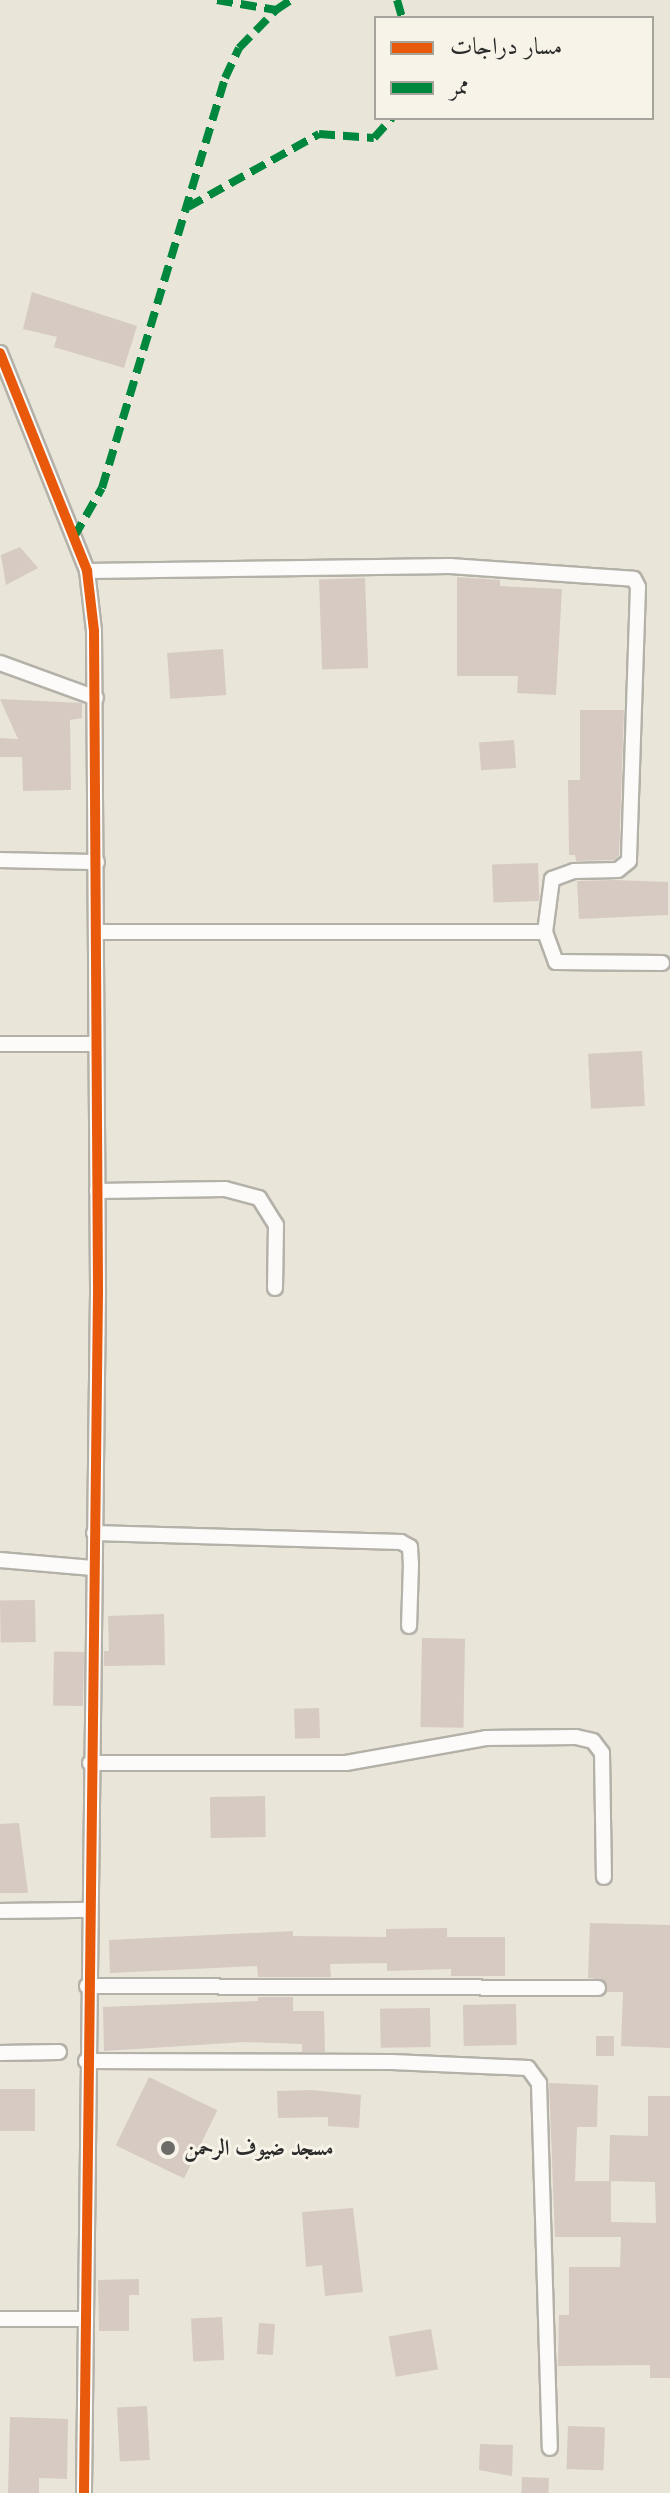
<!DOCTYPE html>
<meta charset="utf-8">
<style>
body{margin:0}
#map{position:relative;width:670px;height:2493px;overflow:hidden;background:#e9e5d8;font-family:"Libre Caslon Text",Amiri,serif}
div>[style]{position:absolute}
.building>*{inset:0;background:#d6cac3;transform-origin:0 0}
.roads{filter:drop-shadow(2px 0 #b4b1a9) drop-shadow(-2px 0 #b4b1a9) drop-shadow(0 2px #b4b1a9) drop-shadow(0 -2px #b4b1a9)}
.minor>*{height:14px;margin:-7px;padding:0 7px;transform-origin:7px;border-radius:7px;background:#fcfbf9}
.quiet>*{height:8px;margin-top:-4px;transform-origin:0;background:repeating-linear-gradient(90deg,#00873e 0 16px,transparent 0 24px)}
.cycleway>*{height:10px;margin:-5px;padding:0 5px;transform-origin:5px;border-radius:5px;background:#e8590c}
.dots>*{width:22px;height:22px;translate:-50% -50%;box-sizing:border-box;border:4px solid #f7f3e8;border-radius:50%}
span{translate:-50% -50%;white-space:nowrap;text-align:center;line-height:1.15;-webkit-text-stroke:6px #f7f3e8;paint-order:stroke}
.poi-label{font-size:22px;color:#2b2b2b;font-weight:700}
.left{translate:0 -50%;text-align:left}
.legend{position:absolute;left:374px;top:16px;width:280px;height:104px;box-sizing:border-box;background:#f7f3e8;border:2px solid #a5a39c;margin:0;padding:10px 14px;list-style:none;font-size:24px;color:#2b2b2b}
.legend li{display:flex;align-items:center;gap:16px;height:40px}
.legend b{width:40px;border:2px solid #a5a39c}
</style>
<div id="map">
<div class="building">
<i style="clip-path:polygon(32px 292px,137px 326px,124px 368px,54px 347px,57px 337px,23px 329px)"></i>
<i style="clip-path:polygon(20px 547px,38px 568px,6px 585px,1px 555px)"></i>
<i style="clip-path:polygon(457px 577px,500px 580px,500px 586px,562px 589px,556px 695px,517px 693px,518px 676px,457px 676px)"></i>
<i style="left:365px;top:578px;width:90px;height:46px;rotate:88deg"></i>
<i style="left:223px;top:649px;width:46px;height:56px;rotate:86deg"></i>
<i style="clip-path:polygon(0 699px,82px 703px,82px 718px,70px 720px,71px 790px,23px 791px,22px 757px,0 757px,0 738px,18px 739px)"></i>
<i style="clip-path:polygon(580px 710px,624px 710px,619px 855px,614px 860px,576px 861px,575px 855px,569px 855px,568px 780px,580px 780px)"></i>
<i style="left:514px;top:740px;width:28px;height:35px;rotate:86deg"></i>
<i style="left:538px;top:863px;width:38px;height:46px;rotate:88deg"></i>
<i style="clip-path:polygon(615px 880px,668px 882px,668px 915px,579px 919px,577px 881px)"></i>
<i style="left:642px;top:1051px;width:55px;height:54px;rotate:87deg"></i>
<i style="left:35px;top:1600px;width:42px;height:35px;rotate:89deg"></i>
<i style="clip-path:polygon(164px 1614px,165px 1665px,104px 1666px,104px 1651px,109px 1651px,108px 1616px)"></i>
<i style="left:422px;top:1638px;width:43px;height:89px;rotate:1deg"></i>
<i style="left:84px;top:1652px;width:54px;height:30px;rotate:91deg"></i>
<i style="left:319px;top:1708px;width:30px;height:25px;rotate:88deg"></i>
<i style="left:265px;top:1796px;width:41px;height:55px;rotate:89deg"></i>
<i style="clip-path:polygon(19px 1823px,28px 1893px,0 1893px,0 1824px)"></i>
<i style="clip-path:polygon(590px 1923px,670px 1925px,670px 2048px,621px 2046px,623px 1992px,607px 1992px,604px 1980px,588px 1978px)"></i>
<i style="clip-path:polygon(447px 1928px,447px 1937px,505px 1937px,505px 1976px,451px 1976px,451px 1969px,387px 1971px,387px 1963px,330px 1964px,331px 1977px,258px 1977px,257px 1966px,110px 1973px,109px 1940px,293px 1931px,293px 1936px,386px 1937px,386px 1929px)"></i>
<i style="clip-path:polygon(258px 1997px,293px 1997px,293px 2011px,324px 2011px,325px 2052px,302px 2052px,302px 2044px,245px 2042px,104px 2051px,103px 2007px,258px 2001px)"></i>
<i style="left:516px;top:2004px;width:41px;height:53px;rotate:89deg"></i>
<i style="left:430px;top:2008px;width:39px;height:50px;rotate:89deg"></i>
<i style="left:596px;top:2036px;width:18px;height:20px"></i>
<i style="left:149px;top:2077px;width:76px;height:76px;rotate:26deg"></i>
<i style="clip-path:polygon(549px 2083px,598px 2085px,597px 2127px,577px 2127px,575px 2181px,611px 2181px,611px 2222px,656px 2223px,655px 2182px,609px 2181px,610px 2135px,648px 2136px,648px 2096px,670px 2096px,670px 2378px,650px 2378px,650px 2365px,558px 2366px,559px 2315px,569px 2315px,569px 2267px,620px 2267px,621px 2237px,555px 2237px)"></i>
<i style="left:0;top:2089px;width:35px;height:42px"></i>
<i style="clip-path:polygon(312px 2090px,361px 2095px,359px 2128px,328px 2126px,328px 2117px,278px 2118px,277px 2091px)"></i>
<i style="clip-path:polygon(353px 2208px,363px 2292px,325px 2296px,322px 2265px,306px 2267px,302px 2212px)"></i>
<i style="clip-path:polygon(139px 2279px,139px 2295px,129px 2295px,129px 2331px,99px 2331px,98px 2280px)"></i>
<i style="left:222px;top:2317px;width:43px;height:31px;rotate:87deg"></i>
<i style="left:259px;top:2323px;width:16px;height:31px;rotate:4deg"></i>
<i style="left:431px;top:2329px;width:41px;height:43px;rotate:80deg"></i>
<i style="left:147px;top:2406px;width:54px;height:30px;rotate:87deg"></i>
<i style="clip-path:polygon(10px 2417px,68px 2419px,67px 2479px,39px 2478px,39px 2493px,8px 2493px)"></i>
<i style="left:568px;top:2426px;width:37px;height:43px;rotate:2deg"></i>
<i style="clip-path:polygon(480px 2444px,513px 2445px,512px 2476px,479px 2470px)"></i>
<i style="left:522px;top:2477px;width:27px;height:16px;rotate:2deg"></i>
</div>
<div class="roads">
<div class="minor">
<i style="left:0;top:353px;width:235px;rotate:68.2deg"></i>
<i style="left:87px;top:571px;width:60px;rotate:83.3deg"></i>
<i style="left:94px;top:631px;width:662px;rotate:89.65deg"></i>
<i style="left:98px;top:1293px;width:1200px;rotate:90.67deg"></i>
<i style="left:87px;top:571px;width:363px;rotate:-0.8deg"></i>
<i style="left:450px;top:566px;width:184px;rotate:4deg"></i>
<i style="left:634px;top:579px;width:9px;rotate:63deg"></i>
<i style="left:638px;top:587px;width:274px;rotate:91.9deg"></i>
<i style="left:629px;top:861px;width:14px;rotate:141deg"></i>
<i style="left:618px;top:870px;width:44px;rotate:178.7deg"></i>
<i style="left:574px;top:871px;width:23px;rotate:160deg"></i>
<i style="left:552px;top:879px;width:53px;rotate:97.5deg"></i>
<i style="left:545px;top:932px;width:32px;rotate:70deg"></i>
<i style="left:556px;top:962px;width:106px;rotate:0.5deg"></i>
<i style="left:0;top:663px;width:102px;rotate:20deg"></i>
<i style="left:0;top:860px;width:97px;rotate:1.2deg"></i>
<i style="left:96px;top:932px;width:449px"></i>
<i style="left:0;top:1044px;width:95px"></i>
<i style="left:97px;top:1191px;width:128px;rotate:-0.9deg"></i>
<i style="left:225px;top:1189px;width:35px;rotate:15deg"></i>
<i style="left:259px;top:1198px;width:32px;rotate:58deg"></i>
<i style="left:276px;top:1225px;width:63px;rotate:90.9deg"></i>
<i style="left:94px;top:1533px;width:307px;rotate:1.7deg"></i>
<i style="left:401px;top:1542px;width:10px;rotate:29deg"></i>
<i style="left:410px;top:1547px;width:17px;rotate:87deg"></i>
<i style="left:411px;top:1564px;width:62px;rotate:91.8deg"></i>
<i style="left:0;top:1560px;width:93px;rotate:4.9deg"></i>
<i style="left:90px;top:1763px;width:256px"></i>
<i style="left:346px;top:1763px;width:142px;rotate:-10.1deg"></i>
<i style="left:486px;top:1738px;width:90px;rotate:-0.6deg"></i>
<i style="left:576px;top:1737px;width:17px;rotate:13deg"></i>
<i style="left:593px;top:1741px;width:15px;rotate:53deg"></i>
<i style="left:602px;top:1753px;width:124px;rotate:89.1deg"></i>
<i style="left:0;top:1911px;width:88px;rotate:-0.7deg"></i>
<i style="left:87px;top:1986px;width:511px;rotate:0.22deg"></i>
<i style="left:0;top:2053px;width:59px;rotate:-1deg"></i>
<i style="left:86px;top:2061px;width:306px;rotate:0.2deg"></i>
<i style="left:392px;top:2062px;width:136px;rotate:2.5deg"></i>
<i style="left:528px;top:2068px;width:19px;rotate:54deg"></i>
<i style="left:539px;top:2083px;width:365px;rotate:88.3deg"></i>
<i style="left:0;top:2319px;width:85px"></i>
</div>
</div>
<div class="quiet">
<i style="left:217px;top:0;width:60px;rotate:9.6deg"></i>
<i style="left:276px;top:10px;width:18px;rotate:-34deg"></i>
<i style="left:397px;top:0;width:19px;rotate:74deg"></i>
<i style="left:188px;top:207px;width:150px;rotate:-29.1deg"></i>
<i style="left:319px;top:134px;width:55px;rotate:4.2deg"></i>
<i style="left:374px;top:138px;width:27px;rotate:-48deg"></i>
<i style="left:74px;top:537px;width:56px;rotate:-60.3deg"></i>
<i style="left:102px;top:488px;width:428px;rotate:-73.3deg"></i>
<i style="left:225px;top:78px;width:33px;rotate:-65deg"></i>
<i style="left:239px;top:48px;width:53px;rotate:-45.8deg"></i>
</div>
<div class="cycleway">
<i style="left:0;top:353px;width:235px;rotate:68.2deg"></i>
<i style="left:87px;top:571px;width:60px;rotate:83.3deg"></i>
<i style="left:94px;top:631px;width:662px;rotate:89.65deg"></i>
<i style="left:98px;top:1293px;width:1200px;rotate:90.67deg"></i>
</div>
<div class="dots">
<i style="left:168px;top:2148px;background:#6e6c68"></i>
</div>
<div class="poi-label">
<span class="left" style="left:184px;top:2148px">مسجد ضيوف الرحمن</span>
</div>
<ul class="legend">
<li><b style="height:10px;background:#e8590c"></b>مسار دراجات</li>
<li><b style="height:10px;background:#00873e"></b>ممر</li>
</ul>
</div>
